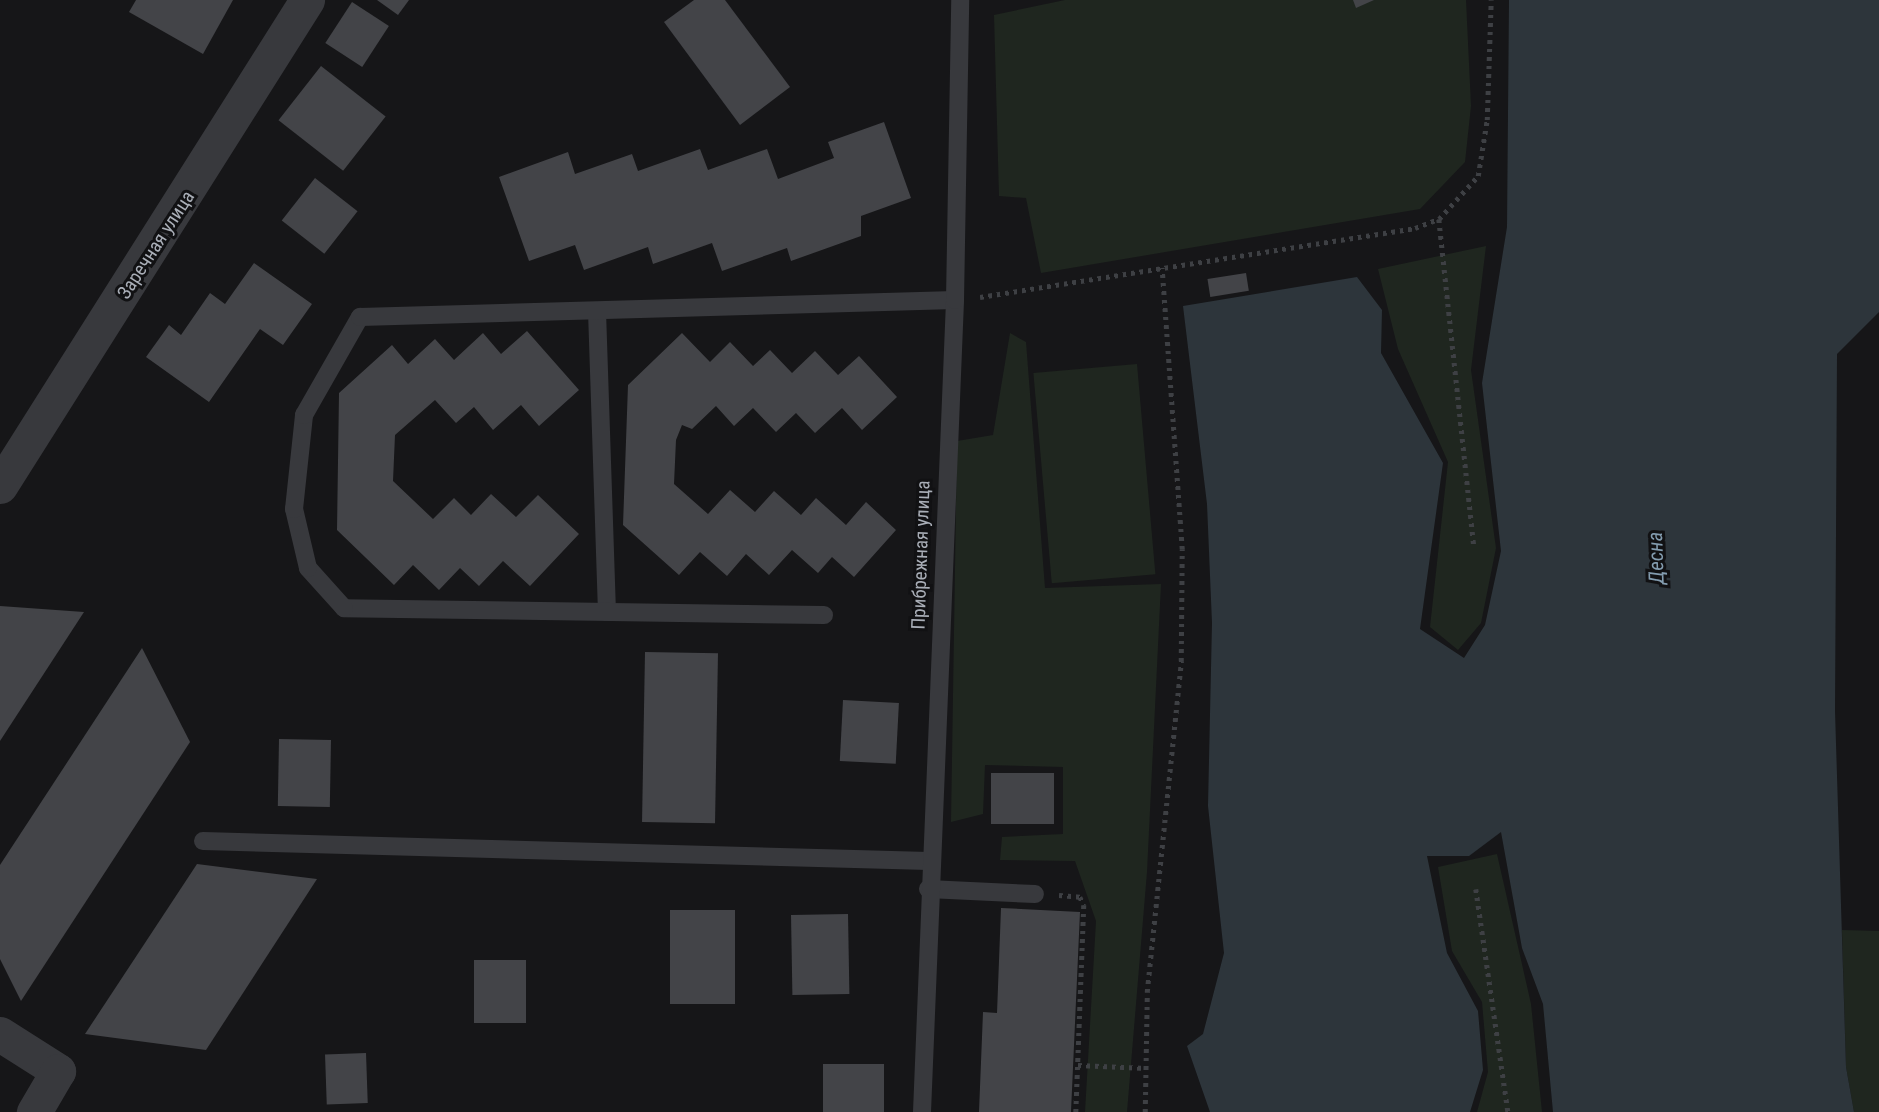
<!DOCTYPE html>
<meta charset="utf-8">
<style>
body{margin:0}
#map{position:relative;width:1879px;height:1112px;overflow:hidden;background:#161618;font-family:"Roboto Condensed",sans-serif}
div>[style]{position:absolute}
.green>*{inset:0;background:#1f261f;transform-origin:0 0}
.water>*{inset:0;background:#2d353b}
.building>*{inset:0;background:#434448;transform-origin:0 0}
.path>*{height:4.5px;margin-top:-2.25px;transform-origin:0;background:repeating-linear-gradient(90deg,#3e4044 0 3.5px,transparent 0 8.5px)}
.lane>*{height:18px;margin:-9px;padding:0 9px;transform-origin:9px;border-radius:9px;background:#38393d}
.street>*{height:35px;margin:-17.5px;padding:0 17.5px;transform-origin:17.5px;border-radius:17.5px;background:#38393d}
span{translate:-50% -50%;white-space:nowrap;text-align:center;line-height:1.15;-webkit-text-stroke:6px #111113;paint-order:stroke}
.street-label{font-size:19px;color:#a9aeb7}
.water-label{font-size:21px;color:#839caf;font-style:italic}
</style>
<div id="map">
<div class="green">
<i style="clip-path:polygon(1065px 0,1466px 0,1471px 106px,1465px 162px,1420px 209px,1041px 273px,1026px 198px,999px 196px,994px 15px)"></i>
<i style="clip-path:polygon(1486px 246px,1471px 370px,1496px 548px,1481px 623px,1458px 650px,1430px 627px,1448px 462px,1398px 349px,1378px 269px)"></i>
<i style="clip-path:polygon(1010px 333px,1026px 342px,1045px 588px,1161px 584px,1147px 872px,1127px 1112px,1085px 1112px,1096px 921px,1075px 861px,1000px 860px,1002px 837px,1063px 834px,1063px 767px,985px 765px,983px 814px,951px 822px,957px 441px,993px 435px)"></i>
<i style="left:1137px;top:364px;width:211px;height:104px;rotate:85deg"></i>
<i style="clip-path:polygon(1497px 854px,1531px 1004px,1542px 1112px,1477px 1112px,1488px 1072px,1482px 1002px,1452px 951px,1438px 867px)"></i>
<i style="clip-path:polygon(1842px 930px,1879px 931px,1879px 1112px,1854px 1112px,1846px 1067px)"></i>
</div>
<div class="water">
<i style="clip-path:polygon(1509px 0,1879px 0,1879px 312px,1837px 354px,1835px 711px,1846px 1067px,1854px 1112px,1553px 1112px,1543px 1004px,1522px 948px,1501px 832px,1469px 856px,1427px 856px,1447px 953px,1478px 1011px,1483px 1070px,1470px 1112px,1210px 1112px,1187px 1046px,1203px 1034px,1224px 953px,1208px 806px,1212px 623px,1207px 504px,1183px 306px,1357px 277px,1382px 310px,1381px 353px,1443px 463px,1420px 629px,1464px 658px,1485px 625px,1501px 551px,1482px 383px,1507px 227px)"></i>
</div>
<div class="building">
<i style="clip-path:polygon(136px 0,233px 0,203px 54px,129px 12px)"></i>
<i style="clip-path:polygon(377px 0,409px 0,398px 15px)"></i>
<i style="clip-path:polygon(694px 0,725px 0,790px 87px,740px 125px,664px 22px)"></i>
<i style="clip-path:polygon(1353px 0,1374px 0,1356px 8px)"></i>
<i style="left:352px;top:2px;width:44px;height:49px;rotate:33deg"></i>
<i style="left:321px;top:66px;width:82px;height:69px;rotate:38deg"></i>
<i style="clip-path:polygon(884px 122px,911px 198px,861px 216px,861px 236px,791px 261px,787px 248px,722px 271px,712px 243px,653px 264px,648px 247px,584px 270px,575px 245px,529px 261px,499px 177px,568px 152px,575px 174px,632px 154px,638px 171px,700px 149px,708px 170px,767px 149px,778px 179px,834px 158px,828px 142px)"></i>
<i style="left:315px;top:178px;width:54px;height:54px;rotate:38deg"></i>
<i style="clip-path:polygon(254px 263px,312px 304px,283px 345px,260px 329px,209px 402px,146px 357px,169px 325px,181px 335px,210px 293px,225px 304px)"></i>
<i style="left:1246px;top:273px;width:18px;height:39px;rotate:81deg"></i>
<i style="clip-path:polygon(527px 331px,579px 390px,539px 426px,521px 405px,493px 430px,474px 407px,456px 423px,435px 400px,395px 435px,393px 481px,433px 519px,454px 498px,471px 515px,491px 494px,516px 517px,538px 495px,579px 534px,530px 586px,503px 561px,479px 586px,460px 568px,439px 590px,413px 565px,394px 585px,337px 530px,339px 393px,392px 345px,408px 364px,435px 339px,454px 360px,483px 333px,501px 354px)"></i>
<i style="clip-path:polygon(682px 333px,710px 362px,730px 342px,753px 366px,770px 350px,792px 373px,815px 351px,838px 375px,859px 356px,897px 397px,862px 430px,842px 408px,815px 433px,796px 413px,776px 432px,753px 408px,734px 426px,716px 406px,692px 429px,682px 425px,676px 440px,674px 484px,708px 514px,730px 490px,755px 512px,774px 491px,801px 515px,816px 498px,846px 525px,866px 502px,896px 530px,854px 577px,832px 557px,818px 573px,792px 550px,769px 575px,746px 554px,727px 576px,700px 552px,679px 575px,623px 525px,628px 385px)"></i>
<i style="clip-path:polygon(0 606px,84px 612px,0 741px)"></i>
<i style="clip-path:polygon(142px 648px,190px 742px,21px 1001px,0 959px,0 865px)"></i>
<i style="left:645px;top:652px;width:73px;height:170px;rotate:1deg"></i>
<i style="left:843px;top:700px;width:56px;height:61px;rotate:3deg"></i>
<i style="left:279px;top:739px;width:52px;height:67px;rotate:1deg"></i>
<i style="left:991px;top:773px;width:63px;height:51px"></i>
<i style="clip-path:polygon(197px 864px,317px 879px,206px 1050px,85px 1034px)"></i>
<i style="clip-path:polygon(1001px 908px,1080px 912px,1071px 1112px,979px 1112px,983px 1012px,997px 1013px)"></i>
<i style="left:670px;top:910px;width:65px;height:94px"></i>
<i style="left:848px;top:914px;width:80px;height:57px;rotate:89deg"></i>
<i style="left:474px;top:960px;width:52px;height:63px"></i>
<i style="left:366px;top:1053px;width:50px;height:41px;rotate:88deg"></i>
<i style="left:884px;top:1064px;width:48px;height:61px;rotate:90deg"></i>
</div>
<div class="path">
<i style="left:1439px;top:219px;width:328px;rotate:83.9deg"></i>
<i style="left:980px;top:297px;width:440px;rotate:-9deg"></i>
<i style="left:1415px;top:228px;width:26px;rotate:-21deg"></i>
<i style="left:1439px;top:219px;width:58px;rotate:-47.8deg"></i>
<i style="left:1478px;top:176px;width:57px;rotate:-80.9deg"></i>
<i style="left:1487px;top:120px;width:120px;rotate:-88.1deg"></i>
<i style="left:1476px;top:889px;width:225px;rotate:81.8deg"></i>
<i style="left:1059px;top:895px;width:21px;rotate:5deg"></i>
<i style="left:1080px;top:897px;width:9px;rotate:63deg"></i>
<i style="left:1084px;top:905px;width:207px;rotate:92.2deg"></i>
<i style="left:1078px;top:1065px;width:68px;rotate:2.5deg"></i>
<i style="left:1145px;top:1112px;width:120px;rotate:-89deg"></i>
<i style="left:1147px;top:992px;width:333px;rotate:-84.1deg"></i>
<i style="left:1181px;top:661px;width:112px;rotate:-89.5deg"></i>
<i style="left:1182px;top:549px;width:282px;rotate:-94.1deg"></i>
</div>
<div class="lane">
<i style="left:597px;top:311px;width:301px;rotate:88.1deg"></i>
<i style="left:824px;top:615px;width:480px;rotate:-179.2deg"></i>
<i style="left:344px;top:608px;width:54px;rotate:-132deg"></i>
<i style="left:308px;top:568px;width:61px;rotate:-103.3deg"></i>
<i style="left:294px;top:509px;width:95px;rotate:-83.9deg"></i>
<i style="left:304px;top:415px;width:113px;rotate:-60.3deg"></i>
<i style="left:360px;top:317px;width:595px;rotate:-1.64deg"></i>
<i style="left:203px;top:841px;width:726px;rotate:1.58deg"></i>
<i style="left:928px;top:889px;width:107px;rotate:2.7deg"></i>
<i style="left:922px;top:1112px;width:813px;rotate:-87.67deg"></i>
<i style="left:955px;top:300px;width:300px;rotate:-89deg"></i>
</div>
<div class="street">
<i style="left:0;top:486px;width:575px;rotate:-57.72deg"></i>
<i style="left:0;top:1034px;width:69px;rotate:32.5deg"></i>
<i style="left:58px;top:1071px;width:48px;rotate:120.3deg"></i>
</div>
<div class="street-label">
<span style="left:156px;top:245px;rotate:-57deg">Заречная улица</span>
<span style="left:921px;top:555px;rotate:-88deg">Прибрежная улица</span>
</div>
<div class="water-label">
<span style="left:1656px;top:558px;rotate:-92deg">Десна</span>
</div>
</div>
